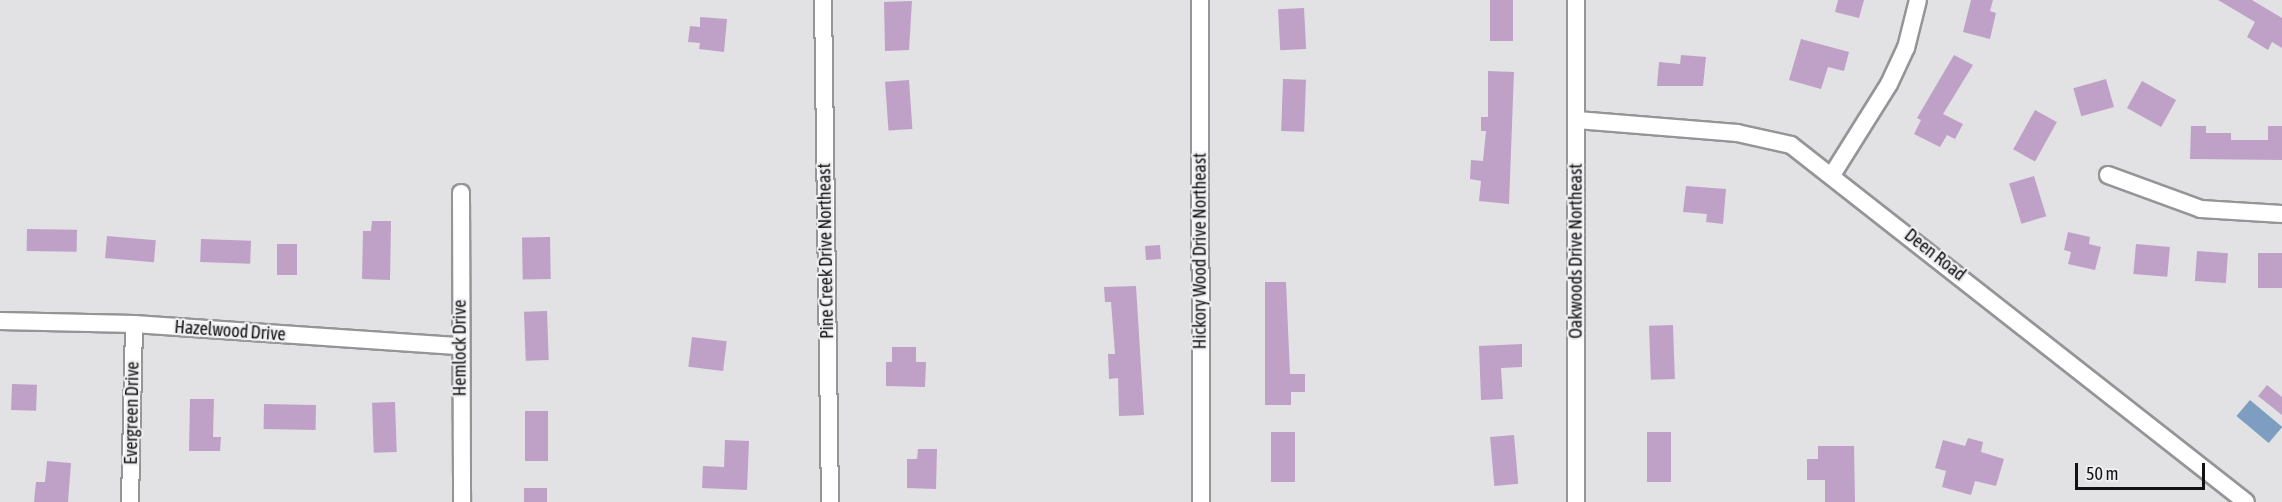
<!DOCTYPE html>
<style>
body{margin:0}
#map{position:relative;width:2282px;height:502px;overflow:hidden;background:#e2e2e4;font-family:"Asap Condensed",sans-serif}
div>[style]{position:absolute}
.water>*{inset:0;background:#7d9dc1;transform-origin:0 0}
.building>*{inset:0;background:#bfa1c8;transform-origin:0 0}
.roads{filter:drop-shadow(2px 0 #949597) drop-shadow(-2px 0 #949597) drop-shadow(0 2px #949597) drop-shadow(0 -2px #949597)}
.minor>*{height:16px;margin:-8px;padding:0 8px;transform-origin:8px;border-radius:8px;background:#fff}
span{translate:-50% -50%;white-space:nowrap;text-align:center;line-height:1.15;-webkit-text-stroke:4.5px #efeff1;paint-order:stroke}
.street-label{font-size:18px;color:#121213}
.scale{position:absolute;left:2075px;top:463px;width:130px;height:27px;box-sizing:border-box;border:3px solid #121213;border-top:0;padding-left:8px;font-size:18px;line-height:21px;white-space:nowrap;color:#121213;-webkit-text-stroke:4px #efeff1;paint-order:stroke}
</style>
<div id="map">
<div class="water">
<i style="left:2250px;top:400px;width:42px;height:21px;rotate:40deg"></i>
</div>
<div class="building">
<i style="left:1490px;top:0;width:23px;height:41px"></i>
<i style="clip-path:polygon(1838px 0,1864px 0,1859px 18px,1835px 12px)"></i>
<i style="clip-path:polygon(1971px 0,1993px 0,1990px 11px,1996px 13px,1990px 39px,1963px 32px)"></i>
<i style="clip-path:polygon(2218px 0,2252px 0,2282px 18px,2282px 48px,2272px 42px,2268px 50px,2247px 37px,2255px 22px)"></i>
<i style="clip-path:polygon(912px 1px,909px 50px,885px 51px,884px 2px)"></i>
<i style="left:1304px;top:8px;width:41px;height:26px;rotate:87deg"></i>
<i style="clip-path:polygon(700px 17px,727px 19px,724px 52px,699px 49px,700px 43px,688px 42px,690px 26px,700px 27px)"></i>
<i style="clip-path:polygon(1801px 39px,1849px 52px,1844px 71px,1828px 67px,1821px 89px,1789px 80px)"></i>
<i style="clip-path:polygon(1681px 55px,1706px 57px,1703px 86px,1657px 86px,1659px 62px,1680px 64px)"></i>
<i style="clip-path:polygon(1954px 55px,1973px 65px,1943px 114px,1963px 124px,1955px 139px,1947px 135px,1940px 147px,1914px 134px,1921px 120px,1917px 118px)"></i>
<i style="clip-path:polygon(1488px 71px,1514px 72px,1509px 204px,1479px 201px,1481px 181px,1470px 179px,1471px 160px,1483px 161px,1486px 131px,1481px 131px,1481px 117px,1488px 117px)"></i>
<i style="left:1283px;top:79px;width:23px;height:52px;rotate:2deg"></i>
<i style="left:2106px;top:79px;width:29px;height:34px;rotate:74deg"></i>
<i style="left:909px;top:80px;width:49px;height:24px;rotate:86deg"></i>
<i style="left:2142px;top:81px;width:39px;height:31px;rotate:29deg"></i>
<i style="left:2035px;top:110px;width:25px;height:45px;rotate:29deg"></i>
<i style="clip-path:polygon(2191px 126px,2206px 126px,2206px 133px,2231px 133px,2231px 140px,2268px 140px,2268px 126px,2282px 126px,2282px 160px,2190px 159px)"></i>
<i style="left:2034px;top:176px;width:42px;height:26px;rotate:73deg"></i>
<i style="clip-path:polygon(1686px 186px,1726px 189px,1723px 224px,1706px 222px,1707px 214px,1683px 212px)"></i>
<i style="clip-path:polygon(372px 221px,391px 221px,390px 280px,362px 279px,363px 231px,371px 231px)"></i>
<i style="left:27px;top:229px;width:50px;height:22px;rotate:1deg"></i>
<i style="clip-path:polygon(2068px 232px,2090px 237px,2089px 244px,2101px 247px,2095px 270px,2068px 264px,2071px 252px,2064px 250px)"></i>
<i style="left:107px;top:236px;width:49px;height:22px;rotate:5deg"></i>
<i style="left:550px;top:237px;width:42px;height:28px;rotate:89deg"></i>
<i style="left:201px;top:239px;width:50px;height:23px;rotate:2deg"></i>
<i style="left:277px;top:244px;width:20px;height:31px"></i>
<i style="left:2136px;top:244px;width:34px;height:30px;rotate:5deg"></i>
<i style="left:1160px;top:245px;width:14px;height:15px;rotate:86deg"></i>
<i style="left:2197px;top:251px;width:31px;height:30px;rotate:4deg"></i>
<i style="left:2258px;top:253px;width:24px;height:35px"></i>
<i style="clip-path:polygon(1265px 282px,1286px 282px,1290px 374px,1305px 374px,1305px 392px,1291px 392px,1291px 405px,1265px 405px)"></i>
<i style="clip-path:polygon(1136px 286px,1144px 415px,1119px 416px,1118px 378px,1109px 379px,1108px 354px,1115px 354px,1111px 302px,1105px 302px,1104px 287px)"></i>
<i style="left:547px;top:311px;width:49px;height:23px;rotate:88deg"></i>
<i style="left:1673px;top:325px;width:54px;height:24px;rotate:88deg"></i>
<i style="left:692px;top:337px;width:35px;height:30px;rotate:7deg"></i>
<i style="clip-path:polygon(1522px 344px,1522px 367px,1501px 368px,1503px 399px,1481px 400px,1479px 346px)"></i>
<i style="clip-path:polygon(892px 347px,916px 347px,916px 362px,926px 362px,925px 387px,886px 386px,886px 362px,892px 362px)"></i>
<i style="left:12px;top:384px;width:25px;height:26px;rotate:2deg"></i>
<i style="clip-path:polygon(2267px 385px,2282px 397px,2282px 415px,2258px 396px)"></i>
<i style="clip-path:polygon(190px 399px,214px 399px,213px 437px,221px 437px,220px 451px,189px 451px)"></i>
<i style="left:395px;top:402px;width:50px;height:23px;rotate:88deg"></i>
<i style="left:264px;top:404px;width:52px;height:25px;rotate:1deg"></i>
<i style="left:525px;top:411px;width:23px;height:50px"></i>
<i style="left:1271px;top:432px;width:24px;height:50px"></i>
<i style="left:1647px;top:432px;width:24px;height:50px"></i>
<i style="left:1514px;top:435px;width:49px;height:24px;rotate:85deg"></i>
<i style="clip-path:polygon(1968px 438px,1983px 442px,1981px 452px,2004px 459px,1996px 486px,1975px 481px,1971px 495px,1942px 487px,1946px 471px,1935px 468px,1943px 440px,1965px 446px)"></i>
<i style="clip-path:polygon(725px 440px,749px 441px,747px 490px,702px 488px,703px 466px,724px 467px)"></i>
<i style="clip-path:polygon(1818px 446px,1854px 446px,1855px 502px,1825px 502px,1825px 480px,1807px 480px,1807px 459px,1818px 459px)"></i>
<i style="clip-path:polygon(918px 449px,937px 449px,936px 489px,907px 488px,907px 459px,917px 459px)"></i>
<i style="clip-path:polygon(47px 461px,71px 463px,68px 502px,34px 502px,36px 482px,45px 482px)"></i>
<i style="left:524px;top:488px;width:23px;height:14px"></i>
</div>
<div class="roads">
<div class="minor">
<i style="left:823px;top:0;width:502px;rotate:89.2deg"></i>
<i style="left:1200px;top:0;width:502px;rotate:89.89deg"></i>
<i style="left:1576px;top:0;width:502px;rotate:90deg"></i>
<i style="left:1577px;top:120px;width:161px;rotate:4.6deg"></i>
<i style="left:1737px;top:133px;width:55px;rotate:12.5deg"></i>
<i style="left:1791px;top:145px;width:578px;rotate:38.12deg"></i>
<i style="left:1832px;top:175px;width:107px;rotate:-57.9deg"></i>
<i style="left:1889px;top:84px;width:40px;rotate:-65deg"></i>
<i style="left:1906px;top:48px;width:49px;rotate:-76deg"></i>
<i style="left:2108px;top:175px;width:99px;rotate:20.1deg"></i>
<i style="left:2201px;top:209px;width:81px;rotate:3.5deg"></i>
<i style="left:461px;top:193px;width:309px;rotate:89.8deg"></i>
<i style="left:0;top:321px;width:134px;rotate:1.3deg"></i>
<i style="left:134px;top:324px;width:327px;rotate:3.9deg"></i>
<i style="left:130px;top:502px;width:178px;rotate:-88.7deg"></i>
</div>
</div>
<div class="street-label">
<span style="left:826px;top:251px;rotate:-91deg">Pine Creek Drive Northeast</span>
<span style="left:1200px;top:251px;rotate:-90deg">Hickory Wood Drive Northeast</span>
<span style="left:1576px;top:251px;rotate:-90deg">Oakwoods Drive Northeast</span>
<span style="left:1935px;top:255px;rotate:38deg">Deen Road</span>
<span style="left:230px;top:331px;rotate:4deg">Hazelwood Drive</span>
<span style="left:460px;top:348px;rotate:-90deg">Hemlock Drive</span>
<span style="left:132px;top:413px;rotate:-89deg">Evergreen Drive</span>
</div>
<div class="scale">50 m</div>
</div>
